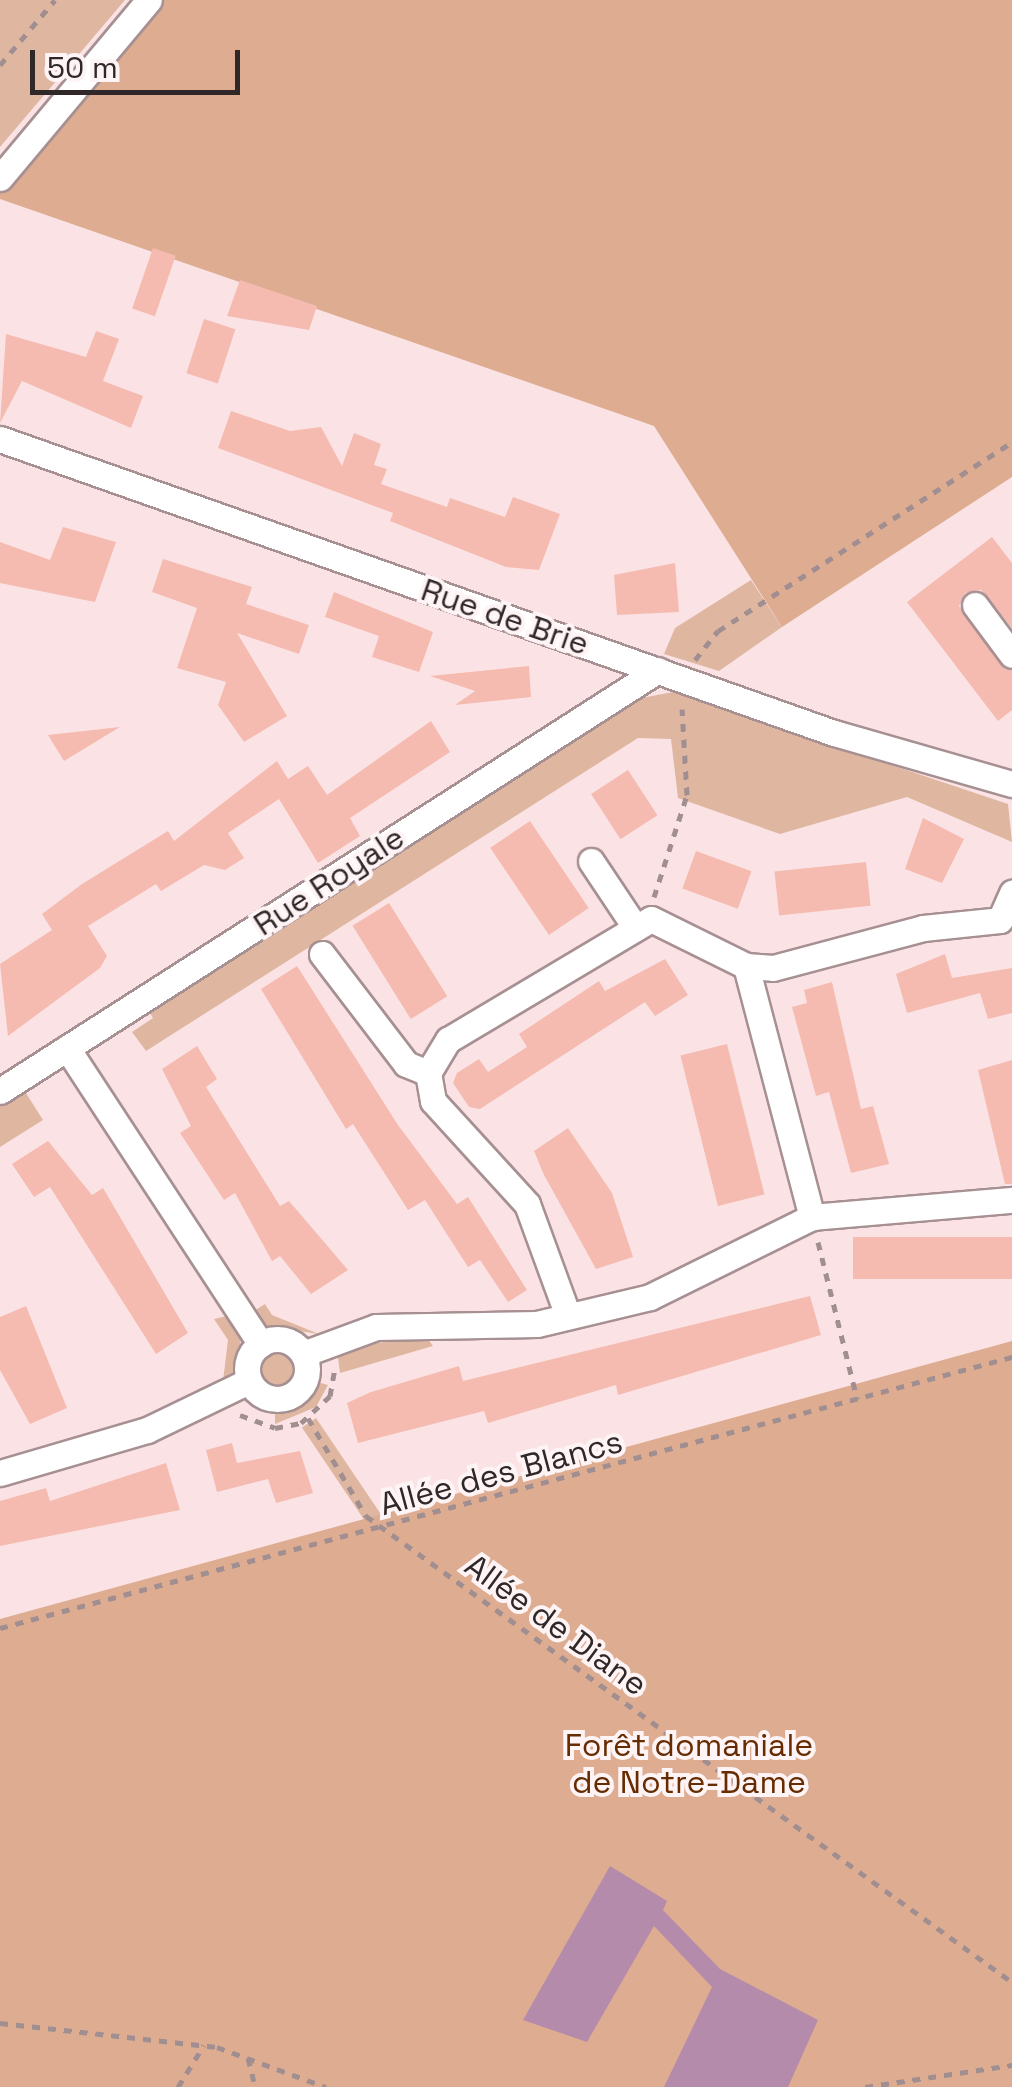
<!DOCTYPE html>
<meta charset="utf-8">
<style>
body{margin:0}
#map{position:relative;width:1012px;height:2087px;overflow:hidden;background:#fbe3e5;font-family:"Space Grotesk",sans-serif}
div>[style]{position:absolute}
.green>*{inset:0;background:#dfb7a1;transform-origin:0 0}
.round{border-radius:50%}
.forest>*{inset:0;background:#ddac91}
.water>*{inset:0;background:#b58bac}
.building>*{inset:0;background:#f5bbb0;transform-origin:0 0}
.path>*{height:5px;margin-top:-2.5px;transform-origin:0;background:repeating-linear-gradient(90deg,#a08e90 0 8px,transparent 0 16px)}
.roads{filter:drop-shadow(2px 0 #a79092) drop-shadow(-2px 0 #a79092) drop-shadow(0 2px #a79092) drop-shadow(0 -2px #a79092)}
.minor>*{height:25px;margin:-12.5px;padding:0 12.5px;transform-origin:12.5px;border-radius:12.5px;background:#fff}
.minor>.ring{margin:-12.5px;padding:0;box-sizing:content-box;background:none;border:25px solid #fff;border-radius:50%}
span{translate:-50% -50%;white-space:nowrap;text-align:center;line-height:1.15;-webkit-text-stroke:8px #fef4f5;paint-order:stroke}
.street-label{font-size:32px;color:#302728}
.park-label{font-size:32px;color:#662b00}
.scale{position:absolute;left:30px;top:50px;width:210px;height:45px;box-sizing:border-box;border:5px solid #302728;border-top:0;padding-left:12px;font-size:30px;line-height:35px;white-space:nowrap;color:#302728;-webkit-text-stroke:8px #fef4f5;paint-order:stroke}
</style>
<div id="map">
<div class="green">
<i style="clip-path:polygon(0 0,125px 0,0 147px)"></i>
<i style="clip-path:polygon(751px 580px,782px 627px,719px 671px,664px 654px,675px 628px)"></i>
<i style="clip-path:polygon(673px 692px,1008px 804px,1012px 842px,907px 797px,780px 834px,678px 798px,671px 739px,638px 738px,146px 1051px,132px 1032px,153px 1018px,148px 1010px,631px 700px)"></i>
<i style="clip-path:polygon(24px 1090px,43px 1120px,0 1147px,0 1105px)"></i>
<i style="clip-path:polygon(265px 1304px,272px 1315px,319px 1334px,265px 1326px,254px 1311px)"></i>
<i style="clip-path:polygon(227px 1316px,241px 1339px,234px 1376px,223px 1381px,228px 1340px,214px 1319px)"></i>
<i style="clip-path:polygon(425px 1335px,433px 1346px,340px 1373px,337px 1350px)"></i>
<i class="round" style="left:259px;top:1352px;width:34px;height:34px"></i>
<i style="clip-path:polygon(317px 1382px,328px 1385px,316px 1407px,275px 1424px,275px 1412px,301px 1405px)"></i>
<i style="left:316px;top:1418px;width:117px;height:17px;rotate:56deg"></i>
</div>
<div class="forest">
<i style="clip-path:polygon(149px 0,1012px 0,1012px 477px,782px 627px,654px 426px,0 199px,0 178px)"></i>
<i style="clip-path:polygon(1012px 1341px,1012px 2087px,0 2087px,0 1619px)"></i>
</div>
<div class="water">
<i style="clip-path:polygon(610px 1866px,667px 1901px,663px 1910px,720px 1969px,818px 2020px,788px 2087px,664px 2087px,712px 1987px,654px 1926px,587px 2042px,523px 2020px)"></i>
</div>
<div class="building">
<i style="left:153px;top:248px;width:24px;height:64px;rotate:19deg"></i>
<i style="clip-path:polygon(240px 280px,317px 306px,309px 330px,227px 316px)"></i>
<i style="left:204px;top:319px;width:33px;height:57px;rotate:18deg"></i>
<i style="clip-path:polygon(96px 331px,119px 339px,103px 381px,143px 396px,131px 428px,22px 381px,0 423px,6px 334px,86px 357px)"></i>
<i style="clip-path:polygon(231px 411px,290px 431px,321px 427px,342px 466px,354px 433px,381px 444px,374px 465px,387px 469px,381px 484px,447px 507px,450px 498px,505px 517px,513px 497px,560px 514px,539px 570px,506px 567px,390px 521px,393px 513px,218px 448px)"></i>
<i style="clip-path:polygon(63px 527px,116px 542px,95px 602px,0 583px,0 542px,50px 560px)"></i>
<i style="clip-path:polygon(992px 537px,1012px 563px,1012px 628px,981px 590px,965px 593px,959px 606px,1012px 671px,1012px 710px,998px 721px,907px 602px)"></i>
<i style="clip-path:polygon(163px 559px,252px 587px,246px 604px,309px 625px,299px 654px,237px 633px,287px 716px,244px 742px,218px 705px,226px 682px,177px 668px,197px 608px,152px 592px)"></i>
<i style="clip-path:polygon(675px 563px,679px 612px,617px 615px,614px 575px)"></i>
<i style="clip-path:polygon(334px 592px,433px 632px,419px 672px,372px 657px,379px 636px,325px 617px)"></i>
<i style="clip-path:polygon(529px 666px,531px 697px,455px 705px,475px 691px,430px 676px)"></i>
<i style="clip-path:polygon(431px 721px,450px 752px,350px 818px,360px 836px,318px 863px,279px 799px,228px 833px,244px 858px,225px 870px,204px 865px,161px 891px,156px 884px,88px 926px,107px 956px,100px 968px,8px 1036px,0 964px,52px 930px,42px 914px,82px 884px,168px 831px,174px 841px,277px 761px,288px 779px,308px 766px,327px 795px)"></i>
<i style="clip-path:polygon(120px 727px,64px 761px,48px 735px)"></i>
<i style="left:628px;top:770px;width:54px;height:44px;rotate:57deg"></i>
<i style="clip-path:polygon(923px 818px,964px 839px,942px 883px,905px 869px)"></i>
<i style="left:530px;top:821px;width:105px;height:48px;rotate:56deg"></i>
<i style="left:696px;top:851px;width:59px;height:40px;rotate:20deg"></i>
<i style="left:866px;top:862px;width:44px;height:92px;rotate:84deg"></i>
<i style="left:389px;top:903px;width:110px;height:43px;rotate:58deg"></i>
<i style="clip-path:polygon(945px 954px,952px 978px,1012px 968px,1012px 1013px,988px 1019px,980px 993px,907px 1013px,896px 974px)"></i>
<i style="clip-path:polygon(665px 959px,688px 995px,655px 1016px,645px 1002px,480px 1109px,469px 1107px,453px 1083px,457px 1073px,479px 1059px,488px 1072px,527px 1047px,519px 1034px,599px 981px,605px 991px)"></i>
<i style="clip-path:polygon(297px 966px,398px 1125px,457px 1204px,468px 1197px,527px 1290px,508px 1302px,480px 1260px,468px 1267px,425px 1200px,408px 1210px,353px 1124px,346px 1129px,261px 989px)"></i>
<i style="clip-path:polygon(832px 982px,861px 1109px,873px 1106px,889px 1164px,851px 1173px,829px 1092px,816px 1096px,792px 1007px,807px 1003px,804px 990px)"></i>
<i style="left:727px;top:1044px;width:155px;height:48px;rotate:76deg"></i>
<i style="clip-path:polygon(197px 1046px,217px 1079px,206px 1087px,280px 1206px,289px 1201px,348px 1270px,311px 1294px,280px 1256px,272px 1261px,235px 1193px,224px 1200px,180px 1133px,191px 1126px,162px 1069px)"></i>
<i style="clip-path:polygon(1012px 1060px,1012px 1184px,1005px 1184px,978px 1070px)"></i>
<i style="clip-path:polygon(568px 1128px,612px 1193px,633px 1257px,596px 1269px,544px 1175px,534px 1151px)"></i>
<i style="clip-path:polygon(48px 1141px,92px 1195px,103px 1188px,188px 1333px,156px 1354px,50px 1187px,34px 1197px,12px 1164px)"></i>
<i style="left:1012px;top:1237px;width:42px;height:159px;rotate:90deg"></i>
<i style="clip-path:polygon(810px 1296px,821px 1335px,618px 1395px,616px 1385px,488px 1423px,484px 1411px,358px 1443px,347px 1403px,371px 1392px,459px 1366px,463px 1381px)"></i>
<i style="clip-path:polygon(26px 1306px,67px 1408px,30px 1424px,0 1370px,0 1317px)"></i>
<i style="clip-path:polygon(232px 1443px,237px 1463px,300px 1451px,313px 1493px,276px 1503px,268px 1479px,217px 1492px,206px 1450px)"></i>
<i style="clip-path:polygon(166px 1463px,180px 1510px,0 1546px,0 1501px,46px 1488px,50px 1501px)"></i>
</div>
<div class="path">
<i style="left:0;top:65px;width:85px;rotate:-49.8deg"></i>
<i style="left:695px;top:660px;width:37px;rotate:-52deg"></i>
<i style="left:718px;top:631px;width:350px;rotate:-32.7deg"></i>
<i style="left:654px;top:897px;width:107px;rotate:-72.1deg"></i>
<i style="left:687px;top:795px;width:86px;rotate:-93.3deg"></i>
<i style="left:818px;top:1242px;width:162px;rotate:76deg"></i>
<i style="left:240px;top:1415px;width:37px;rotate:20deg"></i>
<i style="left:275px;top:1428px;width:26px;rotate:-11deg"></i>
<i style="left:301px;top:1423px;width:40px;rotate:-43deg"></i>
<i style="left:330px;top:1396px;width:28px;rotate:-80deg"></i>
<i style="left:308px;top:1418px;width:114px;rotate:59.4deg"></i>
<i style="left:366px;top:1516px;width:797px;rotate:35.81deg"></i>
<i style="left:0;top:1628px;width:1048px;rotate:-14.99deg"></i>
<i style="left:0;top:2023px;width:218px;rotate:6.3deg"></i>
<i style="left:217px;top:2047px;width:116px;rotate:20.2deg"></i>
<i style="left:248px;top:2058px;width:30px;rotate:76deg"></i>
<i style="left:178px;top:2087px;width:49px;rotate:-58.2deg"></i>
<i style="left:865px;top:2087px;width:149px;rotate:-8.5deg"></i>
</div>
<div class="roads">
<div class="minor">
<i style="left:0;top:178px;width:232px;rotate:-50.1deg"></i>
<i style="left:0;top:439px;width:884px;rotate:19.42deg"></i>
<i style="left:834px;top:733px;width:185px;rotate:16deg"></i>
<i style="left:975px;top:605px;width:62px;rotate:53.5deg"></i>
<i style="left:591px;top:861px;width:76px;rotate:56.3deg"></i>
<i style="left:322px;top:954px;width:138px;rotate:52.6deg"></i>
<i style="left:406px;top:1064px;width:24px;rotate:22deg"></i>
<i style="left:746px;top:966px;width:260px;rotate:75.3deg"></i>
<i style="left:67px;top:1048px;width:354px;rotate:56.8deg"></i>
<i style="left:0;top:1091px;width:781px;rotate:-32.61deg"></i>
<i style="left:568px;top:1316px;width:119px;rotate:-110.1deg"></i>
<i style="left:527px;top:1204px;width:139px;rotate:-132.4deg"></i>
<i style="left:433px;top:1101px;width:28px;rotate:-100deg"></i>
<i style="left:428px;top:1073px;width:39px;rotate:-59deg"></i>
<i style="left:448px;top:1040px;width:236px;rotate:-30.8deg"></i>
<i style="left:651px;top:919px;width:106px;rotate:26.3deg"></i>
<i style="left:746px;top:966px;width:27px;rotate:4deg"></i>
<i style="left:773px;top:968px;width:155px;rotate:-14.9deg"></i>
<i style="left:923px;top:928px;width:77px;rotate:-5.9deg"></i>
<i style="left:1000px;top:920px;width:30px;rotate:-66deg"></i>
<i class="ring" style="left:247px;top:1339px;width:35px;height:35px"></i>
<i style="left:303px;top:1354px;width:78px;rotate:-20.3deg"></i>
<i style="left:376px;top:1327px;width:161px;rotate:-1.1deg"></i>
<i style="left:537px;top:1324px;width:116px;rotate:-13.4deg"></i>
<i style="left:650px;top:1297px;width:181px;rotate:-26.3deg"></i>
<i style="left:812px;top:1217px;width:201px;rotate:-4.9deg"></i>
<i style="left:0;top:1473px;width:153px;rotate:-16.3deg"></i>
<i style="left:147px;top:1430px;width:113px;rotate:-25.7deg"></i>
</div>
</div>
<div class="street-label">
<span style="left:505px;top:617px;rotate:19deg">Rue de Brie</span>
<span style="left:329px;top:881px;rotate:-33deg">Rue Royale</span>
<span style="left:501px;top:1473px;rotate:-15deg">Allée des Blancs</span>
<span style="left:556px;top:1625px;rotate:36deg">Allée de Diane</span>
</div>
<div class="park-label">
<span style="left:689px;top:1764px">Forêt domaniale<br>de Notre-Dame</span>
</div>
<div class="scale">50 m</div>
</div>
